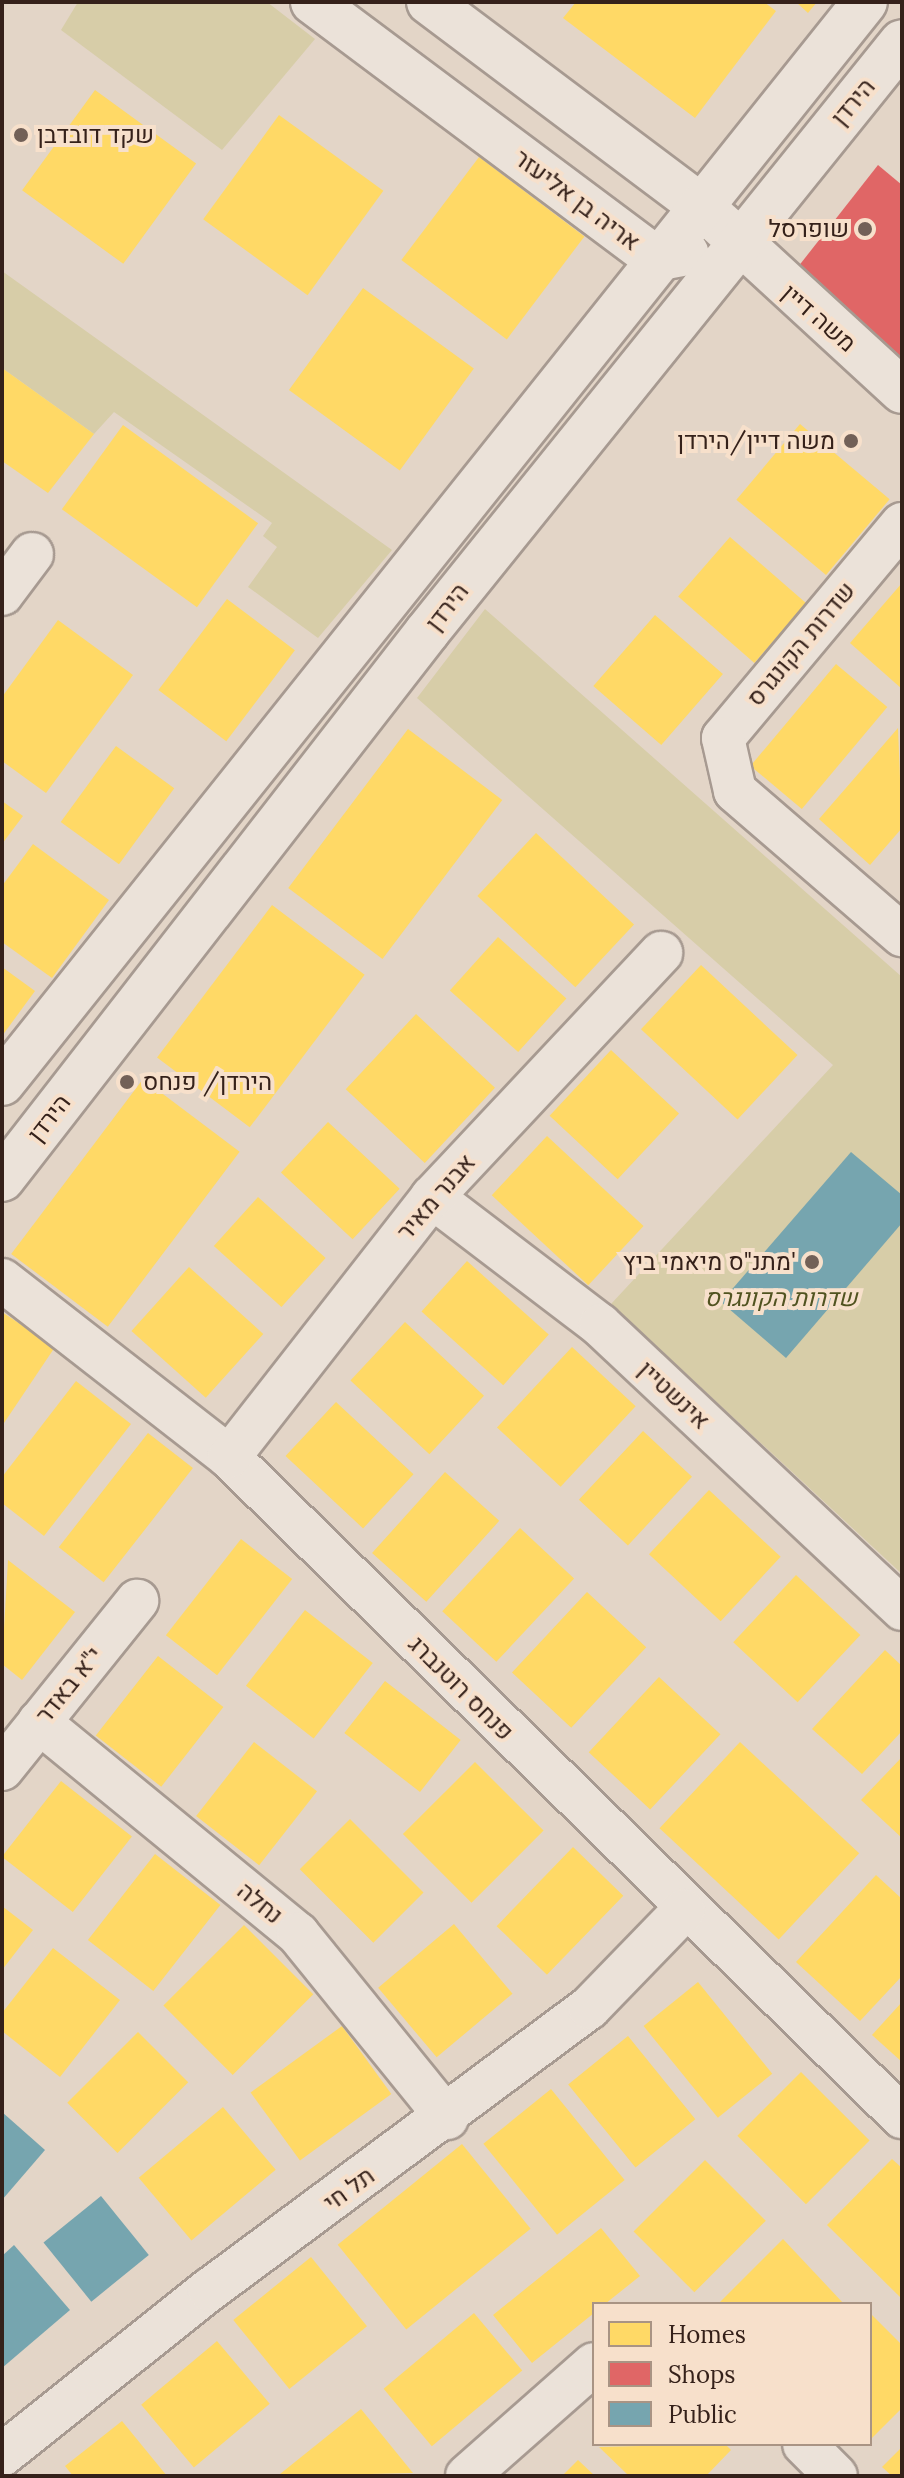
<!DOCTYPE html>
<meta charset="utf-8">
<style>
body{margin:0}
#map{position:relative;width:904px;height:2478px;overflow:hidden;background:#e3d5c7;font-family:Lora,Heebo,serif}
div>[style]{position:absolute}
.green>*{inset:0;background:#d7cda8}
.homes>*{inset:0;background:#ffd966;transform-origin:0 0}
.shops>*{inset:0;background:#e06666}
.public>*{inset:0;background:#76a5af;transform-origin:0 0}
.roads{filter:drop-shadow(2px 0 #a79a91) drop-shadow(-2px 0 #a79a91) drop-shadow(0 2px #a79a91) drop-shadow(0 -2px #a79a91)}
.street>*{height:42px;margin:-21px;padding:0 21px;transform-origin:21px;border-radius:21px;background:#ebe2d9}
.secondary>*{height:44px;margin:-22px;padding:0 22px;transform-origin:22px;border-radius:22px;background:#ebe2d9}
.dots>*{width:22px;height:22px;translate:-50% -50%;box-sizing:border-box;border:4px solid #f7e0cb;border-radius:50%}
span{translate:-50% -50%;white-space:nowrap;text-align:center;line-height:1.15;-webkit-text-stroke:8px #f7e0cb;paint-order:stroke}
.street-label{font-size:24px;color:#35211a}
.poi-label{font-size:24px;color:#35211a}
.left{translate:0 -50%;text-align:left}
.right{translate:-100% -50%;text-align:right}
.park-label{font-size:24px;color:#515320;font-style:italic}
.frame{position:absolute;inset:0;border:4px solid #35211a;pointer-events:none}
.legend{position:absolute;left:592px;top:2302px;width:280px;height:144px;box-sizing:border-box;background:#f7e0cb;border:2px solid #a99484;margin:0;padding:10px 14px;list-style:none;font-size:24px;color:#35211a}
.legend li{display:flex;align-items:center;gap:16px;height:40px}
.legend b{width:40px;border:2px solid #a99484}
</style>
<div id="map">
<div class="green">
<i style="clip-path:polygon(78px 2px,267px 2px,315px 39px,222px 150px,61px 30px)"></i>
<i style="clip-path:polygon(2px 271px,392px 550px,318px 638px,248px 587px,277px 547px,263px 536px,272px 523px,114px 412px,94px 434px,2px 368px)"></i>
<i style="clip-path:polygon(485px 609px,902px 977px,902px 1574px,611px 1304px,833px 1065px,417px 698px)"></i>
</div>
<div class="homes">
<i style="clip-path:polygon(576px 2px,764px 2px,776px 11px,695px 118px,563px 18px)"></i>
<i style="clip-path:polygon(796px 2px,817px 2px,808px 13px)"></i>
<i style="left:95px;top:90px;width:125px;height:124px;rotate:36deg"></i>
<i style="left:279px;top:115px;width:129px;height:129px;rotate:36deg"></i>
<i style="left:479px;top:157px;width:132px;height:129px;rotate:37deg"></i>
<i style="left:363px;top:288px;width:137px;height:126px;rotate:36deg"></i>
<i style="clip-path:polygon(2px 368px,94px 434px,48px 493px,2px 461px)"></i>
<i style="left:800px;top:424px;width:117px;height:99px;rotate:40deg"></i>
<i style="left:123px;top:425px;width:167px;height:104px;rotate:36deg"></i>
<i style="left:730px;top:537px;width:101px;height:79px;rotate:41deg"></i>
<i style="clip-path:polygon(902px 583px,902px 689px,850px 643px)"></i>
<i style="left:227px;top:599px;width:85px;height:114px;rotate:37deg"></i>
<i style="left:655px;top:615px;width:90px;height:94px;rotate:41deg"></i>
<i style="clip-path:polygon(58px 620px,133px 675px,46px 793px,2px 761px,2px 697px)"></i>
<i style="left:836px;top:664px;width:67px;height:133px;rotate:40deg"></i>
<i style="clip-path:polygon(898px 728px,902px 828px,870px 865px,819px 819px)"></i>
<i style="left:408px;top:729px;width:118px;height:199px;rotate:37deg"></i>
<i style="left:116px;top:746px;width:72px;height:94px;rotate:36deg"></i>
<i style="clip-path:polygon(2px 801px,23px 816px,2px 844px)"></i>
<i style="left:536px;top:833px;width:134px;height:86px;rotate:43deg"></i>
<i style="clip-path:polygon(33px 844px,109px 900px,52px 978px,2px 942px,2px 886px)"></i>
<i style="left:272px;top:905px;width:116px;height:191px;rotate:37deg"></i>
<i style="left:498px;top:937px;width:92px;height:72px;rotate:42deg"></i>
<i style="left:701px;top:965px;width:132px;height:88px;rotate:43deg"></i>
<i style="clip-path:polygon(2px 967px,35px 991px,2px 1036px)"></i>
<i style="left:416px;top:1014px;width:108px;height:103px;rotate:43deg"></i>
<i style="left:611px;top:1050px;width:93px;height:90px;rotate:43deg"></i>
<i style="left:143px;top:1079px;width:121px;height:219px;rotate:37deg"></i>
<i style="left:328px;top:1122px;width:98px;height:69px;rotate:43deg"></i>
<i style="left:547px;top:1136px;width:132px;height:81px;rotate:43deg"></i>
<i style="left:258px;top:1197px;width:91px;height:66px;rotate:42deg"></i>
<i style="left:467px;top:1261px;width:110px;height:68px;rotate:42deg"></i>
<i style="left:189px;top:1267px;width:100px;height:86px;rotate:42deg"></i>
<i style="clip-path:polygon(2px 1312px,55px 1347px,2px 1426px)"></i>
<i style="left:405px;top:1322px;width:108px;height:80px;rotate:43deg"></i>
<i style="left:572px;top:1347px;width:87px;height:110px;rotate:43deg"></i>
<i style="clip-path:polygon(76px 1381px,131px 1424px,44px 1536px,2px 1503px,2px 1477px)"></i>
<i style="left:336px;top:1402px;width:106px;height:74px;rotate:43deg"></i>
<i style="left:643px;top:1431px;width:67px;height:94px;rotate:43deg"></i>
<i style="left:148px;top:1433px;width:57px;height:145px;rotate:38deg"></i>
<i style="left:445px;top:1472px;width:73px;height:109px;rotate:42deg"></i>
<i style="left:709px;top:1490px;width:98px;height:88px;rotate:43deg"></i>
<i style="left:520px;top:1528px;width:74px;height:114px;rotate:43deg"></i>
<i style="left:241px;top:1539px;width:65px;height:122px;rotate:38deg"></i>
<i style="clip-path:polygon(8px 1560px,75px 1612px,22px 1680px,2px 1664px)"></i>
<i style="left:796px;top:1575px;width:88px;height:92px;rotate:43deg"></i>
<i style="left:587px;top:1592px;width:81px;height:110px;rotate:43deg"></i>
<i style="left:305px;top:1610px;width:86px;height:96px;rotate:38deg"></i>
<i style="clip-path:polygon(885px 1650px,902px 1666px,902px 1731px,862px 1774px,812px 1729px)"></i>
<i style="left:158px;top:1656px;width:83px;height:101px;rotate:38deg"></i>
<i style="left:659px;top:1677px;width:84px;height:103px;rotate:43deg"></i>
<i style="left:385px;top:1681px;width:96px;height:66px;rotate:38deg"></i>
<i style="left:254px;top:1742px;width:80px;height:94px;rotate:38deg"></i>
<i style="left:740px;top:1742px;width:163px;height:118px;rotate:43deg"></i>
<i style="clip-path:polygon(902px 1757px,902px 1838px,861px 1800px)"></i>
<i style="left:475px;top:1762px;width:97px;height:102px;rotate:45deg"></i>
<i style="left:61px;top:1781px;width:90px;height:96px;rotate:38deg"></i>
<i style="left:350px;top:1819px;width:104px;height:71px;rotate:45deg"></i>
<i style="left:573px;top:1847px;width:70px;height:110px;rotate:44deg"></i>
<i style="left:155px;top:1854px;width:83px;height:109px;rotate:38deg"></i>
<i style="clip-path:polygon(876px 1875px,902px 1899px,902px 1976px,860px 2021px,796px 1962px)"></i>
<i style="clip-path:polygon(2px 1906px,33px 1930px,2px 1970px)"></i>
<i style="left:454px;top:1924px;width:91px;height:99px;rotate:50deg"></i>
<i style="left:244px;top:1925px;width:98px;height:114px;rotate:45deg"></i>
<i style="clip-path:polygon(53px 1948px,120px 2000px,60px 2077px,2px 2031px,2px 2013px)"></i>
<i style="left:698px;top:1982px;width:118px;height:70px;rotate:51deg"></i>
<i style="clip-path:polygon(902px 2002px,902px 2062px,872px 2035px)"></i>
<i style="left:342px;top:2026px;width:84px;height:113px;rotate:54deg"></i>
<i style="left:138px;top:2032px;width:71px;height:100px;rotate:45deg"></i>
<i style="left:628px;top:2036px;width:107px;height:77px;rotate:51deg"></i>
<i style="left:801px;top:2072px;width:97px;height:90px;rotate:45deg"></i>
<i style="left:551px;top:2089px;width:117px;height:87px;rotate:51deg"></i>
<i style="left:223px;top:2107px;width:82px;height:110px;rotate:50deg"></i>
<i style="left:462px;top:2144px;width:109px;height:160px;rotate:51deg"></i>
<i style="clip-path:polygon(892px 2159px,902px 2168px,900px 2297px,827px 2225px)"></i>
<i style="left:705px;top:2160px;width:86px;height:101px;rotate:45deg"></i>
<i style="clip-path:polygon(601px 2228px,640px 2276px,605px 2304px,594px 2304px,594px 2313px,532px 2363px,493px 2315px)"></i>
<i style="clip-path:polygon(783px 2239px,844px 2304px,718px 2304px)"></i>
<i style="left:311px;top:2257px;width:89px;height:100px;rotate:51deg"></i>
<i style="left:474px;top:2313px;width:75px;height:118px;rotate:50deg"></i>
<i style="clip-path:polygon(870px 2313px,902px 2345px,902px 2408px,870px 2440px)"></i>
<i style="left:217px;top:2341px;width:82px;height:99px;rotate:50deg"></i>
<i style="clip-path:polygon(361px 2409px,413px 2473px,282px 2476px,280px 2474px)"></i>
<i style="clip-path:polygon(122px 2421px,167px 2476px,73px 2476px,65px 2466px)"></i>
<i style="clip-path:polygon(725px 2444px,731px 2450px,706px 2476px,629px 2476px,599px 2447px)"></i>
<i style="clip-path:polygon(902px 2447px,902px 2476px,892px 2476px,882px 2467px)"></i>
<i style="clip-path:polygon(578px 2460px,595px 2476px,562px 2476px)"></i>
</div>
<div class="shops">
<i style="clip-path:polygon(878px 165px,902px 185px,902px 361px,794px 272px)"></i>
</div>
<div class="public">
<i style="clip-path:polygon(851px 1152px,902px 1195px,902px 1223px,786px 1358px,721px 1302px)"></i>
<i style="clip-path:polygon(2px 2112px,45px 2150px,2px 2200px)"></i>
<i style="left:101px;top:2196px;width:76px;height:74px;rotate:51deg"></i>
<i style="clip-path:polygon(14px 2245px,70px 2310px,2px 2368px,2px 2256px)"></i>
</div>
<div class="roads">
<div class="street">
<i style="left:902px;top:524px;width:279px;rotate:129.9deg"></i>
<i style="left:723px;top:738px;width:54px;rotate:77.2deg"></i>
<i style="left:735px;top:791px;width:221px;rotate:40.8deg"></i>
<i style="left:2px;top:594px;width:50px;rotate:-53.1deg"></i>
<i style="left:432px;top:1197px;width:211px;rotate:37.3deg"></i>
<i style="left:600px;top:1325px;width:415px;rotate:43.2deg"></i>
<i style="left:2px;top:1280px;width:288px;rotate:37.9deg"></i>
<i style="left:229px;top:1457px;width:943px;rotate:44.44deg"></i>
<i style="left:229px;top:1457px;width:330px;rotate:-52deg"></i>
<i style="left:432px;top:1197px;width:335px;rotate:-46.8deg"></i>
<i style="left:39px;top:1722px;width:335px;rotate:39.3deg"></i>
<i style="left:298px;top:1934px;width:237px;rotate:51deg"></i>
<i style="left:2px;top:1769px;width:216px;rotate:-51.2deg"></i>
<i style="left:804px;top:2444px;width:45px;rotate:45deg"></i>
<i style="left:2px;top:2455px;width:265px;rotate:-38.6deg"></i>
<i style="left:209px;top:2290px;width:473px;rotate:-36.6deg"></i>
<i style="left:589px;top:2008px;width:136px;rotate:-45.9deg"></i>
<i style="left:467px;top:2476px;width:169px;rotate:-41.4deg"></i>
</div>
<div class="secondary">
<i style="left:313px;top:2px;width:429px;rotate:36.8deg"></i>
<i style="left:656px;top:259px;width:31px;rotate:-11deg"></i>
<i style="left:429px;top:2px;width:340px;rotate:36.9deg"></i>
<i style="left:701px;top:206px;width:273px;rotate:42.6deg"></i>
<i style="left:2px;top:1083px;width:1383px;rotate:-51.4deg"></i>
<i style="left:2px;top:1179px;width:693px;rotate:-52.15deg"></i>
<i style="left:427px;top:632px;width:757px;rotate:-51.16deg"></i>
</div>
</div>
<div class="dots">
<i style="left:21px;top:135px;background:#726057"></i>
<i style="left:865px;top:229px;background:#726057"></i>
<i style="left:851px;top:441px;background:#726057"></i>
<i style="left:127px;top:1082px;background:#726057"></i>
<i style="left:812px;top:1262px;background:#726057"></i>
</div>
<div class="street-label">
<span style="left:853px;top:102px;rotate:-50deg">הירדן</span>
<span style="left:577px;top:200px;rotate:37deg">אריה בן אליעזר</span>
<span style="left:819px;top:318px;rotate:41deg">משה דיין</span>
<span style="left:447px;top:607px;rotate:-52deg">הירדן</span>
<span style="left:801px;top:644px;rotate:-50deg">שדרות הקונגרס</span>
<span style="left:49px;top:1118px;rotate:-52deg">הירדן</span>
<span style="left:436px;top:1197px;rotate:-49deg">אבנר מאיר</span>
<span style="left:674px;top:1395px;rotate:43deg">אינשטיין</span>
<span style="left:69px;top:1685px;rotate:-51deg">י"א באדר</span>
<span style="left:461px;top:1688px;rotate:45deg">פנחס רוטנברג</span>
<span style="left:260px;top:1903px;rotate:39deg">נחלה</span>
<span style="left:349px;top:2189px;rotate:-36deg">תל חי</span>
</div>
<div class="poi-label">
<span class="left" style="left:37px;top:135px">שקד דובדבן</span>
<span class="right" style="left:849px;top:229px">שופרסל</span>
<span class="right" style="left:835px;top:441px">משה דיין/הירדן</span>
<span class="left" style="left:143px;top:1082px">הירדן/ פנחס</span>
<span class="right" style="left:796px;top:1262px">מתנ"ס מיאמי ביץ'</span>
</div>
<div class="park-label">
<span style="left:781px;top:1298px">שדרות הקונגרס</span>
</div>
<div class="frame"></div>
<ul class="legend">
<li><b style="height:22px;background:#ffd966"></b>Homes</li>
<li><b style="height:22px;background:#e06666"></b>Shops</li>
<li><b style="height:22px;background:#76a5af"></b>Public</li>
</ul>
</div>
